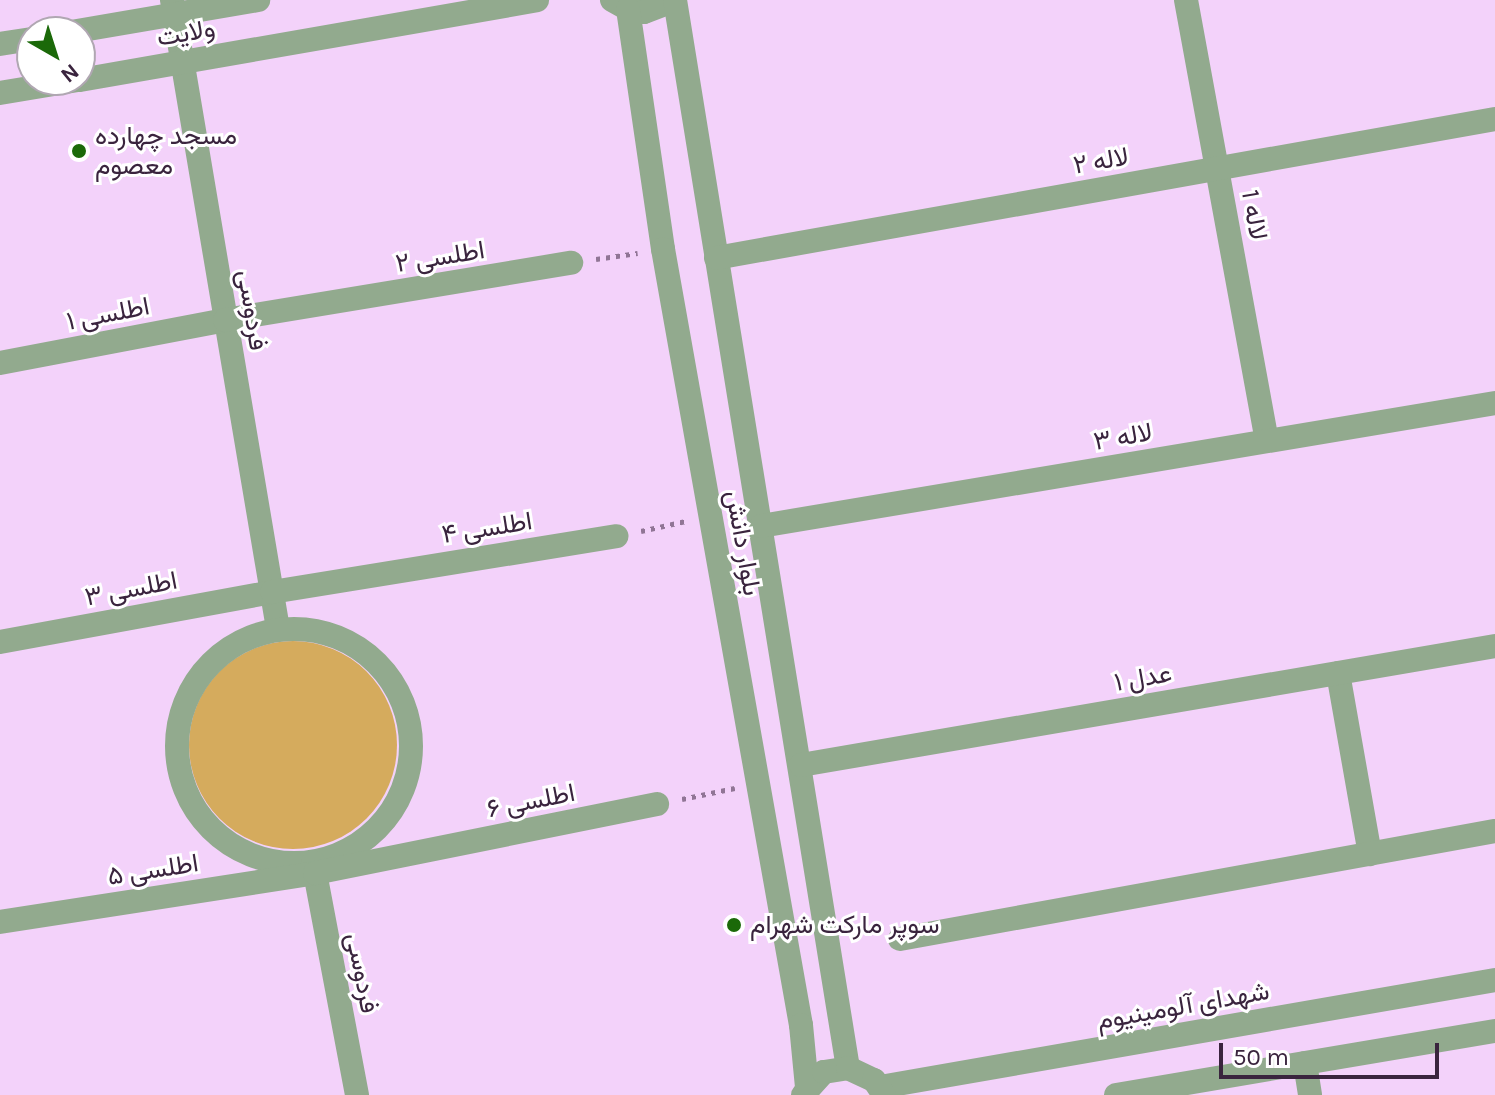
<!DOCTYPE html>
<meta charset="utf-8">
<style>
body{margin:0}
#map{position:relative;width:1495px;height:1095px;overflow:hidden;background:#f3d2fa;font-family:Karla,Vazirmatn,sans-serif}
div>[style]{position:absolute}
.green>*{inset:0;background:#d5ab5d}
.round{border-radius:50%}
.path>*{height:5px;margin-top:-2.5px;transform-origin:0;background:repeating-linear-gradient(90deg,#907595 0 4px,transparent 0 10px)}
.minor>*{height:24px;margin:-12px;padding:0 12px;transform-origin:12px;border-radius:12px;background:#92aa8e}
.minor>.ring{margin:-12px;padding:0;box-sizing:content-box;background:none;border:24px solid #92aa8e;border-radius:50%}
.dots>*{width:22px;height:22px;translate:-50% -50%;box-sizing:border-box;border:4px solid #fff;border-radius:50%}
span{translate:-50% -50%;white-space:nowrap;text-align:center;line-height:1.15;-webkit-text-stroke:6px #fff;paint-order:stroke}
.street-label{font-size:26px;color:#3a243e}
.poi-label{font-size:26px;color:#3a243e}
.left{translate:0 -50%;text-align:left}
.north{position:absolute;left:16px;top:16px;width:80px;height:80px;box-sizing:border-box;background:#fff;border:2px solid #b0a7b2;border-radius:50%;rotate:141deg;font-size:22px;font-weight:700;line-height:32px;text-align:center;color:#3a243e}
.north::after{content:'';display:block;margin:auto;width:28px;height:36px;background:#1b6909;clip-path:polygon(50% 0,100% 100%,50% 72%,0 100%)}
.scale{position:absolute;left:1219px;top:1043px;width:220px;height:36px;box-sizing:border-box;border:4px solid #3a243e;border-top:0;padding-left:10px;font-size:24px;line-height:28px;white-space:nowrap;color:#3a243e;-webkit-text-stroke:6px #fff;paint-order:stroke}
</style>
<div id="map">
<div class="green">
<i class="round" style="left:189px;top:641px;width:208px;height:208px"></i>
</div>
<div class="path">
<i style="left:596px;top:259px;width:42px;rotate:-8.1deg"></i>
<i style="left:641px;top:531px;width:46px;rotate:-12.5deg"></i>
<i style="left:682px;top:799px;width:54px;rotate:-11.7deg"></i>
</div>
<div class="minor">
<i style="left:172px;top:0;width:638px;rotate:80.43deg"></i>
<i style="left:612px;top:0;width:18px;rotate:29deg"></i>
<i style="left:628px;top:9px;width:16px;rotate:11deg"></i>
<i style="left:644px;top:12px;width:33px;rotate:-21deg"></i>
<i style="left:675px;top:0;width:1082px;rotate:80.8deg"></i>
<i style="left:1186px;top:0;width:448px;rotate:79.6deg"></i>
<i style="left:628px;top:9px;width:243px;rotate:81.7deg"></i>
<i style="left:663px;top:249px;width:788px;rotate:79.92deg"></i>
<i style="left:801px;top:1025px;width:62px;rotate:84.5deg"></i>
<i style="left:71px;top:32px;width:190px;rotate:-9.7deg"></i>
<i style="left:0;top:44px;width:32px;rotate:-9deg"></i>
<i style="left:80px;top:80px;width:464px;rotate:-9.9deg"></i>
<i style="left:0;top:93px;width:79px;rotate:-9.5deg"></i>
<i style="left:716px;top:258px;width:791px;rotate:-10.12deg"></i>
<i style="left:0;top:363px;width:229px;rotate:-10.8deg"></i>
<i style="left:225px;top:320px;width:351px;rotate:-9.4deg"></i>
<i style="left:761px;top:526px;width:744px;rotate:-9.51deg"></i>
<i class="ring" style="left:177px;top:629px;width:210px;height:210px"></i>
<i style="left:0;top:642px;width:277px;rotate:-10.4deg"></i>
<i style="left:272px;top:592px;width:349px;rotate:-9.2deg"></i>
<i style="left:1338px;top:673px;width:184px;rotate:80deg"></i>
<i style="left:801px;top:765px;width:704px;rotate:-9.73deg"></i>
<i style="left:313px;top:862px;width:237px;rotate:79.3deg"></i>
<i style="left:0;top:922px;width:319px;rotate:-8.8deg"></i>
<i style="left:315px;top:873px;width:349px;rotate:-11.4deg"></i>
<i style="left:900px;top:939px;width:605px;rotate:-10.29deg"></i>
<i style="left:1305px;top:1063px;width:32px;rotate:81deg"></i>
<i style="left:880px;top:1087px;width:624px;rotate:-9.87deg"></i>
<i style="left:803px;top:1095px;width:31px;rotate:-48deg"></i>
<i style="left:824px;top:1072px;width:24px;rotate:-9deg"></i>
<i style="left:848px;top:1068px;width:29px;rotate:25deg"></i>
<i style="left:874px;top:1080px;width:18px;rotate:56deg"></i>
<i style="left:1116px;top:1095px;width:384px;rotate:-9.6deg"></i>
</div>
<div class="dots">
<i style="left:79px;top:151px;background:#1b6909"></i>
<i style="left:734px;top:925px;background:#1b6909"></i>
</div>
<div class="street-label">
<span style="left:186px;top:33px;rotate:-10deg">ولایت</span>
<span style="left:1101px;top:161px;rotate:-10deg">لاله ۲</span>
<span style="left:1254px;top:215px;rotate:80deg">لاله 1</span>
<span style="left:440px;top:257px;rotate:-9deg">اطلسی ۲</span>
<span style="left:252px;top:310px;rotate:81deg">فردوسی</span>
<span style="left:108px;top:314px;rotate:-11deg">اطلسی ۱</span>
<span style="left:1123px;top:437px;rotate:-10deg">لاله ۳</span>
<span style="left:487px;top:528px;rotate:-9deg">اطلسی ۴</span>
<span style="left:743px;top:543px;rotate:80deg">بلوار دانش</span>
<span style="left:131px;top:589px;rotate:-11deg">اطلسی ۳</span>
<span style="left:1143px;top:678px;rotate:-10deg">عدل ۱</span>
<span style="left:531px;top:801px;rotate:-11deg">اطلسی ۶</span>
<span style="left:153px;top:870px;rotate:-9deg">اطلسی ۵</span>
<span style="left:362px;top:973px;rotate:79deg">فردوسی</span>
<span style="left:1183px;top:1006px;rotate:-10deg">شهدای آلومینیوم</span>
</div>
<div class="poi-label">
<span class="left" style="left:95px;top:151px">مسجد چهارده<br>معصوم</span>
<span class="left" style="left:750px;top:925px">سوپر مارکت شهرام</span>
</div>
<div class="north">N</div>
<div class="scale">50 m</div>
</div>
